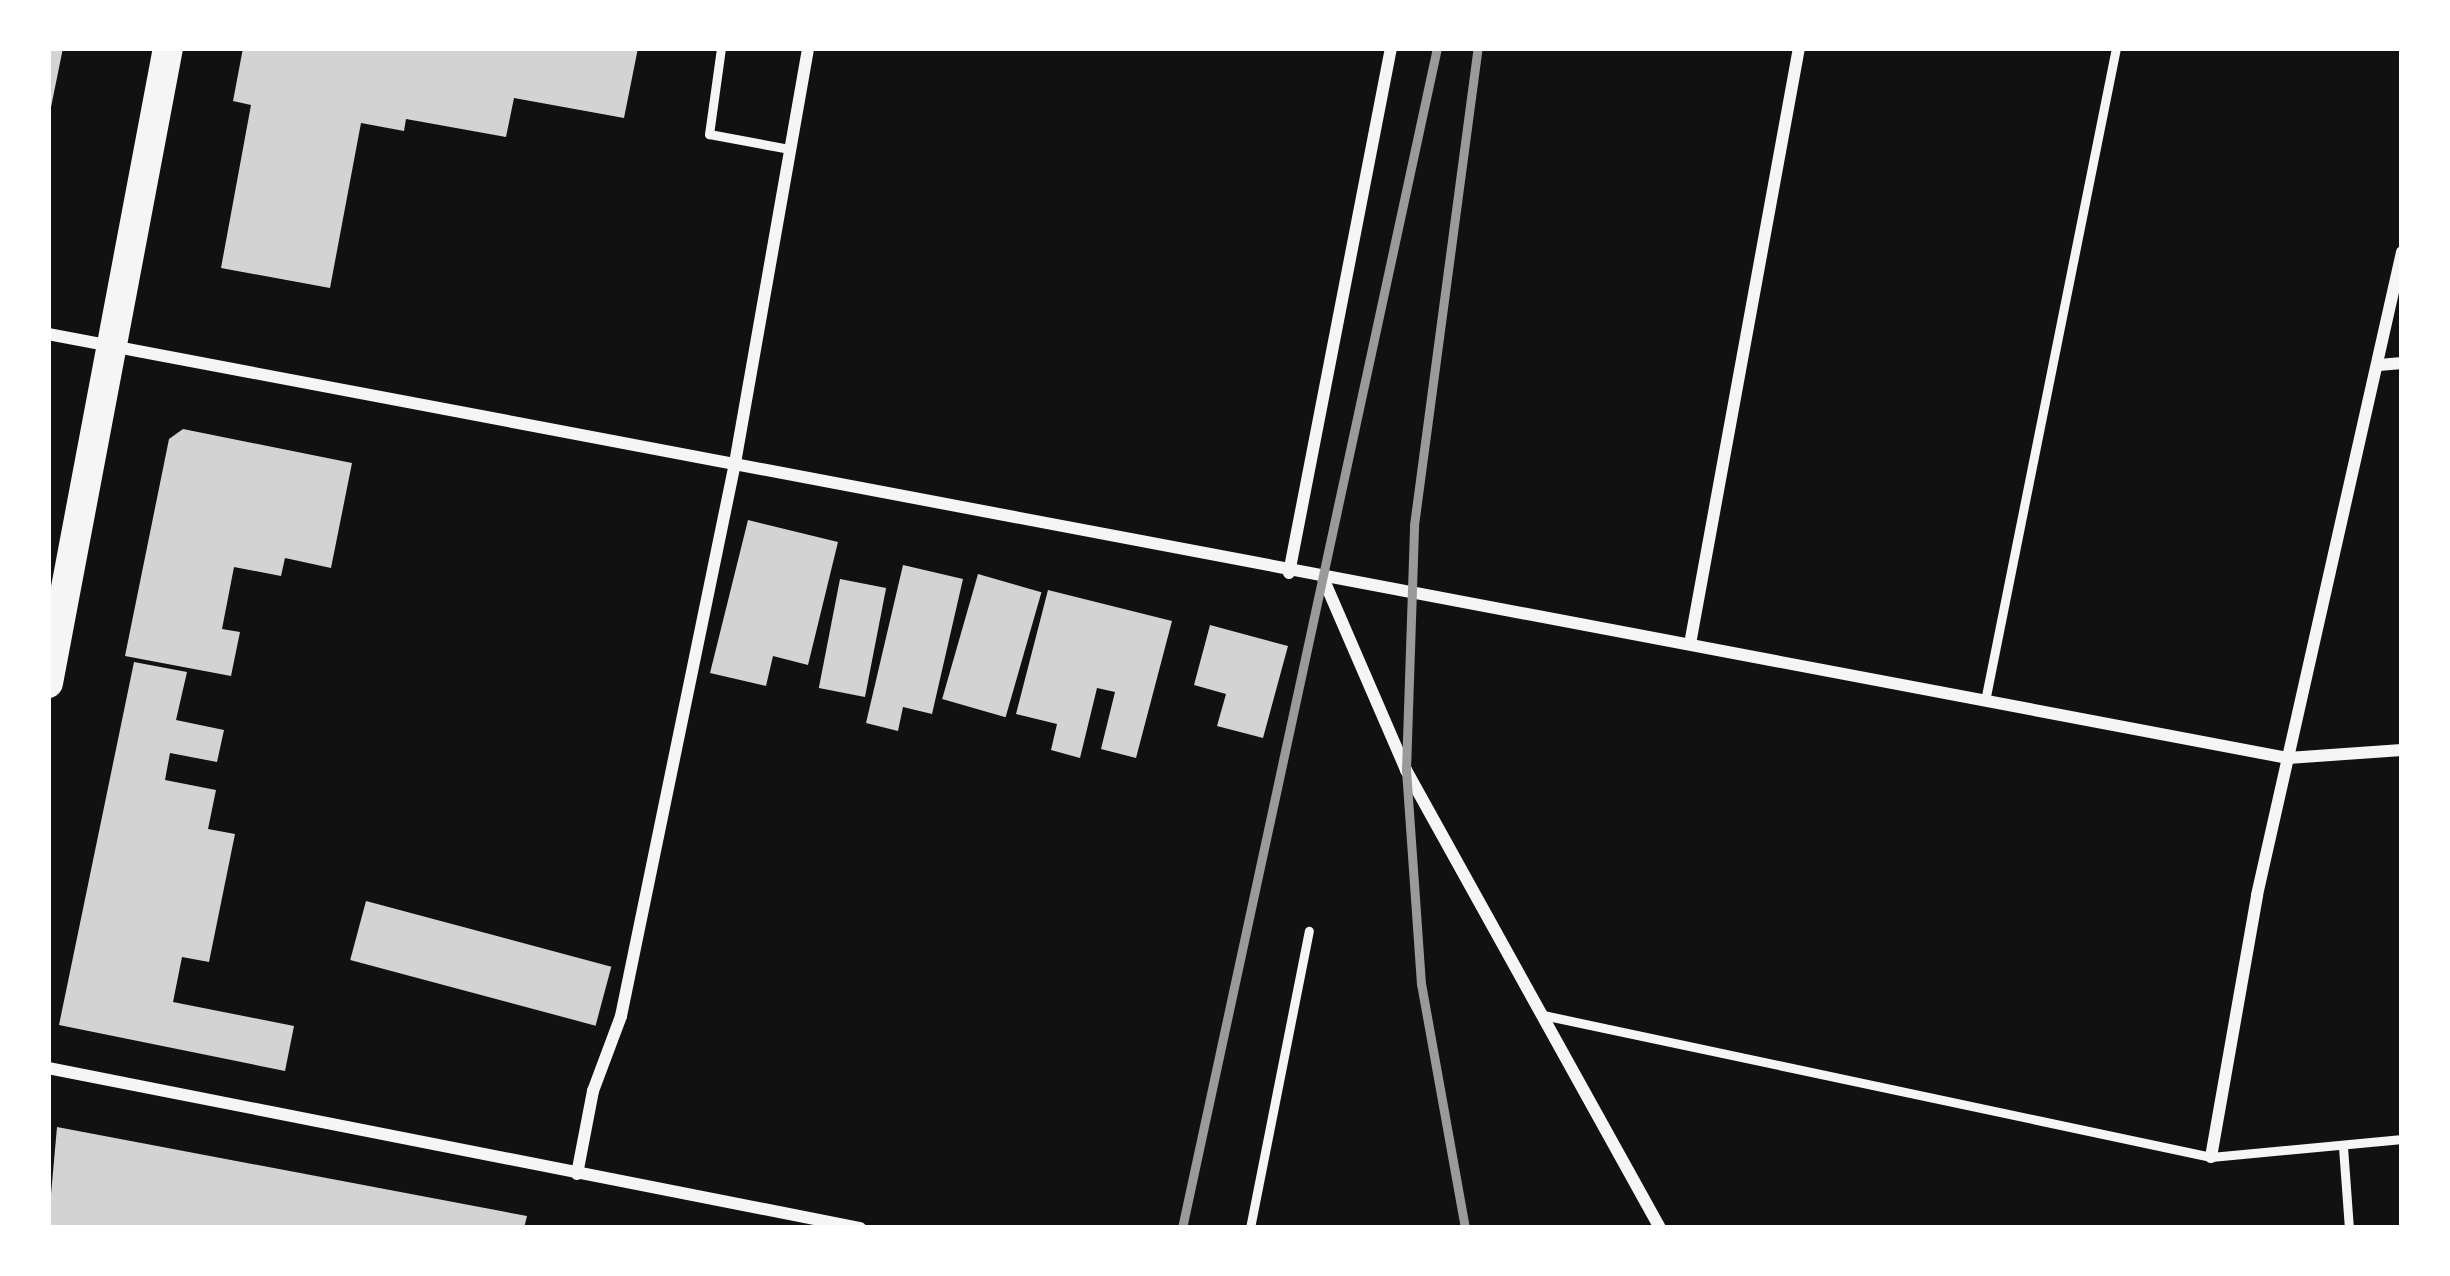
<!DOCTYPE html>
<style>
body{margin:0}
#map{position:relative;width:2450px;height:1276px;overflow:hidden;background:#111;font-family:"Roboto Condensed",sans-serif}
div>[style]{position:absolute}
.building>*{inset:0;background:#d3d3d3;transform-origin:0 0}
.service>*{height:9px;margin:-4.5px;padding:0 4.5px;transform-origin:4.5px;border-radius:4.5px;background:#f5f5f5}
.minor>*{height:12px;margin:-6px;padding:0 6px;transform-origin:6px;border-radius:6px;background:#f5f5f5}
.primary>*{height:30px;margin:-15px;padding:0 15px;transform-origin:15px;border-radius:15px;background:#f5f5f5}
.rail>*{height:9px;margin:-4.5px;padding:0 4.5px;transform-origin:4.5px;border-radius:4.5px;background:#9a9a9a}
span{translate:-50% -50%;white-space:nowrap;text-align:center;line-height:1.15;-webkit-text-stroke:12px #fff;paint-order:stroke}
.frame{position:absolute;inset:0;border:51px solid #fff;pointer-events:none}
</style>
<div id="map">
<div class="building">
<i style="clip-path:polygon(48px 48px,63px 48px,50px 112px,48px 111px)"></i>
<i style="clip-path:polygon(243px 48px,638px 48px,624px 118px,514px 98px,506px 137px,406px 119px,404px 131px,361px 123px,330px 288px,221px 268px,251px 105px,233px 101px)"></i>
<i style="clip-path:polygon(183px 429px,352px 463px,331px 568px,285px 558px,281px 576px,234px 567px,222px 629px,240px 632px,231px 676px,125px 656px,169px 439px)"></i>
<i style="clip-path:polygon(748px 520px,838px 542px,808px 665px,773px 656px,766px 686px,710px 673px)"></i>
<i style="clip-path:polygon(903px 565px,963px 579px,932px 714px,903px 707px,898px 731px,866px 723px)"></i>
<i style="left:978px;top:574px;width:66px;height:130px;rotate:16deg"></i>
<i style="left:840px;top:579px;width:47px;height:111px;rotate:11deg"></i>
<i style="clip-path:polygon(1048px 590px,1172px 621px,1136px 758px,1101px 749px,1115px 692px,1097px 688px,1080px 758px,1051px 750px,1057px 724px,1016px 714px)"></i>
<i style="clip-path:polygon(1210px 625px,1288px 646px,1263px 738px,1217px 726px,1226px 694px,1194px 685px)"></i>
<i style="clip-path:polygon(134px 662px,187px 672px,176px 720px,224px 730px,217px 762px,170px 753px,165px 780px,216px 790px,208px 829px,235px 834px,209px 962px,182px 957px,173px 1002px,294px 1026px,285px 1071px,59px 1025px)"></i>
<i style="left:366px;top:901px;width:254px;height:61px;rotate:15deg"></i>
<i style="clip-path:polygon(57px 1127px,527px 1216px,524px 1228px,48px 1228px)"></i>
</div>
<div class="service">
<i style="left:721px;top:48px;width:87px;rotate:97.9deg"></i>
<i style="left:709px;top:134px;width:81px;rotate:10.6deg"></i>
<i style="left:1985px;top:701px;width:666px;rotate:-78.66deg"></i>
<i style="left:1543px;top:1015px;width:683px;rotate:12deg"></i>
<i style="left:2211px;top:1157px;width:192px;rotate:-5.4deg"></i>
<i style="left:2343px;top:1147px;width:81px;rotate:85.8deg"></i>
<i style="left:1250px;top:1228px;width:303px;rotate:-78.8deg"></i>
</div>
<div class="minor">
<i style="left:48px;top:334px;width:2280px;rotate:10.72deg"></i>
<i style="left:2288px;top:758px;width:114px;rotate:-4deg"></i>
<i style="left:2379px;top:365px;width:23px;rotate:-5deg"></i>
<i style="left:1289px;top:573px;width:535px;rotate:-79.01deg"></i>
<i style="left:1323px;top:578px;width:209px;rotate:66.6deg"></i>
<i style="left:1406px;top:770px;width:524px;rotate:60.99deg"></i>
<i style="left:1690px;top:644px;width:606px;rotate:-79.64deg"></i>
<i style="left:48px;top:1068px;width:828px;rotate:11.15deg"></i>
<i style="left:2211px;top:1157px;width:266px;rotate:-80deg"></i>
<i style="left:2257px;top:895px;width:659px;rotate:-77.29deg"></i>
<i style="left:577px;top:1174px;width:85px;rotate:-79.1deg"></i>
<i style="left:593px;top:1091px;width:80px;rotate:-69.5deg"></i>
<i style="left:621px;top:1016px;width:565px;rotate:-78.35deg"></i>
<i style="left:735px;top:463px;width:421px;rotate:-80deg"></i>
</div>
<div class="primary">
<i style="left:48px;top:683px;width:646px;rotate:-79.3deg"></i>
</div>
<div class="rail">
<i style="left:1182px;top:1228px;width:1207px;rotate:-77.81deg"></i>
<i style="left:1465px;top:1228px;width:248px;rotate:-100.2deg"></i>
<i style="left:1421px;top:984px;width:215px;rotate:-94deg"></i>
<i style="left:1406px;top:770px;width:245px;rotate:-88.1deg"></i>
<i style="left:1414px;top:525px;width:481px;rotate:-82.4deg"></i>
</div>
<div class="frame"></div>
</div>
